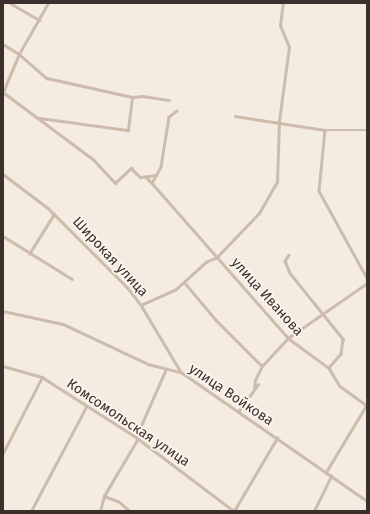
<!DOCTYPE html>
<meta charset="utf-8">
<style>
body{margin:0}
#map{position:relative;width:370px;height:514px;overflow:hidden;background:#f4ebe1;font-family:"Fira Sans",sans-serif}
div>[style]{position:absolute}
.minor>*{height:2.5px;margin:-1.25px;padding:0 1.25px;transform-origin:1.25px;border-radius:1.25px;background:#cdbbac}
span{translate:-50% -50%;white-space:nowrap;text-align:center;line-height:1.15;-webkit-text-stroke:3.5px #fbf5ee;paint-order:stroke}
.street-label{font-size:14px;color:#3b302b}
.frame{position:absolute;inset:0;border:4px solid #3b302b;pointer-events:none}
</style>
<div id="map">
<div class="minor">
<i style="left:10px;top:3px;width:34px;rotate:30deg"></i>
<i style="left:3px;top:44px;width:19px;rotate:32deg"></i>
<i style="left:19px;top:54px;width:37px;rotate:41deg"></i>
<i style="left:47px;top:78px;width:87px;rotate:12.6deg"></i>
<i style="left:132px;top:97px;width:11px;rotate:-5deg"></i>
<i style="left:143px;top:96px;width:26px;rotate:9deg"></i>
<i style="left:3px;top:92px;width:112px;rotate:36.7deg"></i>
<i style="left:93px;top:159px;width:33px;rotate:47deg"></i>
<i style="left:115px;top:183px;width:22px;rotate:-43deg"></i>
<i style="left:131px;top:168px;width:13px;rotate:45deg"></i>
<i style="left:140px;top:177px;width:16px;rotate:-7deg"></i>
<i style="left:3px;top:92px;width:41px;rotate:-67.2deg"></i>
<i style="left:19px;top:54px;width:59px;rotate:-60.4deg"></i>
<i style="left:177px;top:111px;width:10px;rotate:143deg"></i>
<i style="left:169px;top:117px;width:51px;rotate:99.1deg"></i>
<i style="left:161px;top:167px;width:18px;rotate:119deg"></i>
<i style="left:152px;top:183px;width:206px;rotate:48.7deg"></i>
<i style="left:288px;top:338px;width:51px;rotate:36.2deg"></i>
<i style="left:329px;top:368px;width:21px;rotate:59deg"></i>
<i style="left:340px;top:386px;width:32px;rotate:36deg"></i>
<i style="left:235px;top:116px;width:91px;rotate:8.8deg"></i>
<i style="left:325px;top:130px;width:42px"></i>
<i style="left:40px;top:118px;width:89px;rotate:7.8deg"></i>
<i style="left:128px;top:130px;width:32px;rotate:-83deg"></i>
<i style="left:325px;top:130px;width:61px;rotate:95.6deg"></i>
<i style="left:319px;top:191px;width:99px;rotate:61.1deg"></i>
<i style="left:3px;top:174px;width:56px;rotate:37.1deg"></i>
<i style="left:48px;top:208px;width:112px;rotate:45deg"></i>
<i style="left:127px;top:287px;width:23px;rotate:52deg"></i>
<i style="left:141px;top:305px;width:78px;rotate:59.2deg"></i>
<i style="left:146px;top:177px;width:8px;rotate:45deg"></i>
<i style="left:3px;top:236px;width:81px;rotate:31.9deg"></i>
<i style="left:29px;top:254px;width:47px;rotate:-58deg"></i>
<i style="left:289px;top:255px;width:7px;rotate:124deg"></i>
<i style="left:285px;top:261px;width:13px;rotate:67deg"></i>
<i style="left:290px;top:273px;width:85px;rotate:51.2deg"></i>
<i style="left:343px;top:339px;width:15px;rotate:98deg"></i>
<i style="left:341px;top:354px;width:18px;rotate:131deg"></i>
<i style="left:185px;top:283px;width:48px;rotate:50deg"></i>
<i style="left:216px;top:320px;width:65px;rotate:45deg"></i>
<i style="left:141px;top:305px;width:37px;rotate:-24deg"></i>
<i style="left:175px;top:290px;width:42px;rotate:-42.1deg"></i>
<i style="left:206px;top:262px;width:12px;rotate:-24deg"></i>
<i style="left:217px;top:257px;width:61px;rotate:-46.3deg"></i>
<i style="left:259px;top:213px;width:36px;rotate:-60deg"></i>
<i style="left:277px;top:182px;width:61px;rotate:-88.1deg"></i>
<i style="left:279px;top:121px;width:75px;rotate:-82.3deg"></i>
<i style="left:289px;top:47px;width:23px;rotate:-113deg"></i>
<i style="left:280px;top:26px;width:23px;rotate:-83deg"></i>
<i style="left:3px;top:311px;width:61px;rotate:12.2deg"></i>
<i style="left:63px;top:324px;width:94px;rotate:25.2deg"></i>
<i style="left:148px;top:364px;width:34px;rotate:14deg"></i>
<i style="left:181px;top:372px;width:226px;rotate:34.7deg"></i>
<i style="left:3px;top:366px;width:41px;rotate:15.8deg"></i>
<i style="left:42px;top:377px;width:112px;rotate:32.6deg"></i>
<i style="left:136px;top:437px;width:123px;rotate:37.1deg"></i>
<i style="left:254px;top:389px;width:9px;rotate:-84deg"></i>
<i style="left:255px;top:380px;width:16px;rotate:-63deg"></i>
<i style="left:262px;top:366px;width:38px;rotate:-47deg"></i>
<i style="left:288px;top:338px;width:96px;rotate:-34.8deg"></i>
<i style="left:238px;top:412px;width:34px;rotate:-54deg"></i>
<i style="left:136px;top:437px;width:74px;rotate:-66.2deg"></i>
<i style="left:3px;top:453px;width:85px;rotate:-62.8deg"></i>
<i style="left:326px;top:472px;width:79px;rotate:-58.9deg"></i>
<i style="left:104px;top:496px;width:15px;rotate:20deg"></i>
<i style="left:118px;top:501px;width:16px;rotate:40deg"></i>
<i style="left:31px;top:511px;width:118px;rotate:-62.1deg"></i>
<i style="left:100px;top:511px;width:16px;rotate:-75deg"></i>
<i style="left:104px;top:496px;width:65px;rotate:-59.5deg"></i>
<i style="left:234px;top:511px;width:85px;rotate:-59.5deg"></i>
<i style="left:314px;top:511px;width:39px;rotate:-64deg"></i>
</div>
<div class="street-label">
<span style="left:110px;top:257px;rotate:47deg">Широкая улица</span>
<span style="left:267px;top:297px;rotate:48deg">улица Иванова</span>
<span style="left:231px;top:395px;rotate:34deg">улица Войкова</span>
<span style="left:128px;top:423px;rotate:34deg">Комсомольская улица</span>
</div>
<div class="frame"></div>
</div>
